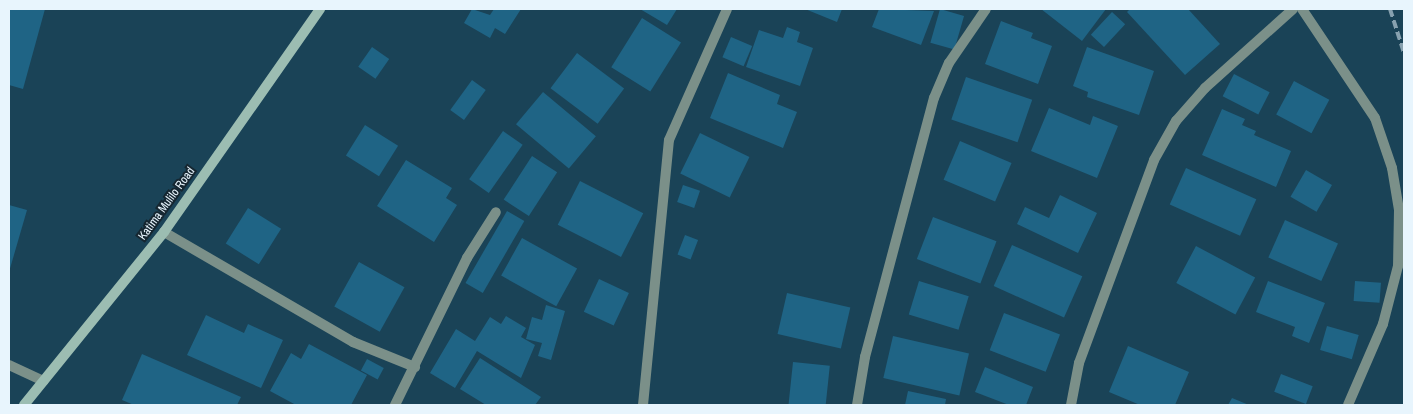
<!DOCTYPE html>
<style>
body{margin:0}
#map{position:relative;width:1413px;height:414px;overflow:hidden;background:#1a4357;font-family:"Archivo Narrow",sans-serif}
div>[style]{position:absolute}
.building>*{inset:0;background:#1f6485;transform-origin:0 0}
.service>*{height:10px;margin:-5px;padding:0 5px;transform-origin:5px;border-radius:5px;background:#7b9089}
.minor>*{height:10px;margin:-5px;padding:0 5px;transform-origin:5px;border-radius:5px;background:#7b9089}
.secondary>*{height:10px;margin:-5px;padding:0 5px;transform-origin:5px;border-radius:5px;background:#9cbdb2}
.rail>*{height:4px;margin-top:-2px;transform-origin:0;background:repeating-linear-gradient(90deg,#87a1af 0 8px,transparent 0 12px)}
span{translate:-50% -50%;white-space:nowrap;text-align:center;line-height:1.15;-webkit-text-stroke:4px #162731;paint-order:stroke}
.street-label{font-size:12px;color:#e8f5fd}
.frame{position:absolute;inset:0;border:10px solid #e8f5fd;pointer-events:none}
</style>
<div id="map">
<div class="building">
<i style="clip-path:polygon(9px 9px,45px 9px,23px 89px,9px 85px)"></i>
<i style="clip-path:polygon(472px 9px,490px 15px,494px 9px,521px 9px,505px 34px,495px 28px,490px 38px,464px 23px)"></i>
<i style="clip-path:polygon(640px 9px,677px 9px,667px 25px)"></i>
<i style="clip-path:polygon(805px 9px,842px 9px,837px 22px)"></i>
<i style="clip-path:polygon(879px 9px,934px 11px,921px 45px,872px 27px)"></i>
<i style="left:940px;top:9px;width:25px;height:35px;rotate:16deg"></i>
<i style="clip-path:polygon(1041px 9px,1106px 9px,1082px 41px)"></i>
<i style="clip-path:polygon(1130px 9px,1188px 9px,1220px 44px,1185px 75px,1127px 12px)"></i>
<i style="left:1112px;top:12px;width:18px;height:31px;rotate:43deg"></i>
<i style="left:642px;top:18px;width:46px;height:58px;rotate:32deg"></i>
<i style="clip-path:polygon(1001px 21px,1033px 33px,1031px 38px,1052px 46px,1038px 84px,985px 64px)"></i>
<i style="clip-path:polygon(787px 27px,800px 32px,797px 42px,813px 48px,800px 86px,746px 67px,759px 30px,783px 38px)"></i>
<i style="left:731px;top:37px;width:23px;height:22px;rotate:23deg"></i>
<i style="left:372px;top:47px;width:21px;height:24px;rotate:35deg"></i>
<i style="clip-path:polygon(1087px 47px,1154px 71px,1139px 115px,1087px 97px,1088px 92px,1073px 86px)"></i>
<i style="left:577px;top:53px;width:59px;height:44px;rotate:37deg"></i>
<i style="clip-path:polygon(728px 73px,780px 95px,777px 104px,797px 112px,783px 148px,710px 118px)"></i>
<i style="left:1234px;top:74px;width:40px;height:25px;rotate:27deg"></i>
<i style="left:966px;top:77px;width:70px;height:45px;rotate:19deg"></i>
<i style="left:472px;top:80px;width:17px;height:37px;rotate:36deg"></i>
<i style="left:1294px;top:81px;width:40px;height:38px;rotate:28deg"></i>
<i style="left:543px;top:92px;width:69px;height:42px;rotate:40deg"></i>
<i style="clip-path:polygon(1049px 108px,1090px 125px,1093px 116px,1118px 126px,1097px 178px,1031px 151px)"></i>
<i style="clip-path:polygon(1222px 109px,1245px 119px,1242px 125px,1256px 131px,1254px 135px,1291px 151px,1276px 187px,1202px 155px)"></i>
<i style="left:365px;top:125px;width:39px;height:36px;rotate:32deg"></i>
<i style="left:503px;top:131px;width:24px;height:59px;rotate:35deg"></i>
<i style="left:700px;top:133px;width:55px;height:45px;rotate:26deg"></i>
<i style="left:960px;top:141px;width:56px;height:42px;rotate:23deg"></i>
<i style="left:532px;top:156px;width:30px;height:52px;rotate:33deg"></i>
<i style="clip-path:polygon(406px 160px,452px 188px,446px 198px,457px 205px,434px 242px,377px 206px)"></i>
<i style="left:1186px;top:168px;width:77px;height:40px;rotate:24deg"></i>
<i style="left:1306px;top:170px;width:30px;height:31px;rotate:30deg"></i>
<i style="left:580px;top:181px;width:71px;height:49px;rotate:27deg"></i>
<i style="left:683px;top:185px;width:18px;height:18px;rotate:19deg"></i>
<i style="clip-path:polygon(1060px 195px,1097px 213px,1078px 253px,1017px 224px,1025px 207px,1049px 218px)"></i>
<i style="clip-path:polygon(9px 205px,27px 210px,9px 272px)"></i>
<i style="left:248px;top:208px;width:39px;height:42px;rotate:32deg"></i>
<i style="left:507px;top:211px;width:20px;height:83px;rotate:30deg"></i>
<i style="left:933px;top:217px;width:68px;height:45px;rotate:21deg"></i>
<i style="left:1285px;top:220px;width:58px;height:41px;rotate:24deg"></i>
<i style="left:685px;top:235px;width:14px;height:21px;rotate:21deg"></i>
<i style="left:522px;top:238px;width:63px;height:43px;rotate:29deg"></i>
<i style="left:1012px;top:245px;width:77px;height:45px;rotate:24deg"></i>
<i style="left:1196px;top:246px;width:67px;height:42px;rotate:28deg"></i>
<i style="left:359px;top:262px;width:52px;height:51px;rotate:29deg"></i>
<i style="left:599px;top:279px;width:33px;height:36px;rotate:25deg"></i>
<i style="left:919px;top:281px;width:52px;height:35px;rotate:17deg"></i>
<i style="clip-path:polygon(1268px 281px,1325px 303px,1309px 343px,1292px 336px,1295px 327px,1256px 312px)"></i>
<i style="left:1355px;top:281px;width:26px;height:20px;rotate:4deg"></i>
<i style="left:787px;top:293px;width:65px;height:42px;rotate:13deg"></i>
<i style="clip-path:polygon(546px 305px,565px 311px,551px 360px,538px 356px,542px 343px,526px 339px,532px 317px,542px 320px)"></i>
<i style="left:1004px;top:313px;width:60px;height:40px;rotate:21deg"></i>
<i style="clip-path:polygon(206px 315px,244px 333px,248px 324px,283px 340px,261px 388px,187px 355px)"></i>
<i style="clip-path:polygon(506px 316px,526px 328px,521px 337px,535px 345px,521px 378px,477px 351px,455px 388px,430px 373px,456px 329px,475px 341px,490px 317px,501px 324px)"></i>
<i style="left:1327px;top:326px;width:33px;height:25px;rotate:16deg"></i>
<i style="left:893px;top:336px;width:78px;height:43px;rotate:13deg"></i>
<i style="clip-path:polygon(309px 344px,367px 375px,351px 405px,296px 405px,270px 391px,291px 353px,301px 359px)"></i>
<i style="clip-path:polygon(1128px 346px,1189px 372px,1175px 405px,1140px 405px,1109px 392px)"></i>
<i style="clip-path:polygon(142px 354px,241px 397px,237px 405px,134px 405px,122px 400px)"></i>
<i style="clip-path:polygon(480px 358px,541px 397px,535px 405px,486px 405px,460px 389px)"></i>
<i style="left:367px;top:359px;width:19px;height:13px;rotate:28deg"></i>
<i style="left:793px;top:362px;width:37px;height:43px;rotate:6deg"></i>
<i style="clip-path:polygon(985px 367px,1033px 387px,1026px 405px,1009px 405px,975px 392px)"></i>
<i style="left:1281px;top:374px;width:34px;height:19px;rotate:21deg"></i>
<i style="clip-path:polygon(908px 391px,946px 399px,945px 405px,905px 405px)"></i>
<i style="clip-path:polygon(1232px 398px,1249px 405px,1228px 405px)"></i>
</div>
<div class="service">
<i style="left:9px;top:365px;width:38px;rotate:25deg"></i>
</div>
<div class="minor">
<i style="left:1302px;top:9px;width:131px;rotate:56.2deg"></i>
<i style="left:1375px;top:118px;width:53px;rotate:71.2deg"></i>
<i style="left:1392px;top:168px;width:43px;rotate:80.5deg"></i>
<i style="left:1399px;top:210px;width:56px;rotate:91deg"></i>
<i style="left:1398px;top:266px;width:60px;rotate:104.5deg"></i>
<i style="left:1383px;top:324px;width:88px;rotate:113.4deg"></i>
<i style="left:164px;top:232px;width:219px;rotate:30.2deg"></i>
<i style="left:353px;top:342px;width:67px;rotate:22deg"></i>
<i style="left:395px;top:405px;width:164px;rotate:-63.9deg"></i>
<i style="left:467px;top:258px;width:54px;rotate:-57.8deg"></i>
<i style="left:643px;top:405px;width:266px;rotate:-84.4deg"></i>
<i style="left:669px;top:140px;width:143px;rotate:-66.1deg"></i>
<i style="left:857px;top:405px;width:49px;rotate:-80.5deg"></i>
<i style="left:865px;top:357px;width:268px;rotate:-75.1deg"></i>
<i style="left:934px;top:98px;width:38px;rotate:-67deg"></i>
<i style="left:949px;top:63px;width:65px;rotate:-55.6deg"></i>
<i style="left:1071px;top:405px;width:43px;rotate:-79.2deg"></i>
<i style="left:1079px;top:363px;width:216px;rotate:-69.7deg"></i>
<i style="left:1154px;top:160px;width:45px;rotate:-60.6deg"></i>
<i style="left:1176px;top:121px;width:44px;rotate:-48.7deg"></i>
<i style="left:1205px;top:88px;width:118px;rotate:-41.9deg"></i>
</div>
<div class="secondary">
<i style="left:24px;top:405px;width:223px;rotate:-51deg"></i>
<i style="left:164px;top:232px;width:272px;rotate:-55deg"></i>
</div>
<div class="rail">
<i style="left:1390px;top:9px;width:46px;rotate:72.3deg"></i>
</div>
<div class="street-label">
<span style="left:167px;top:204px;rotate:-54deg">Katima Mulilo Road</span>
</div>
<div class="frame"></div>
</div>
